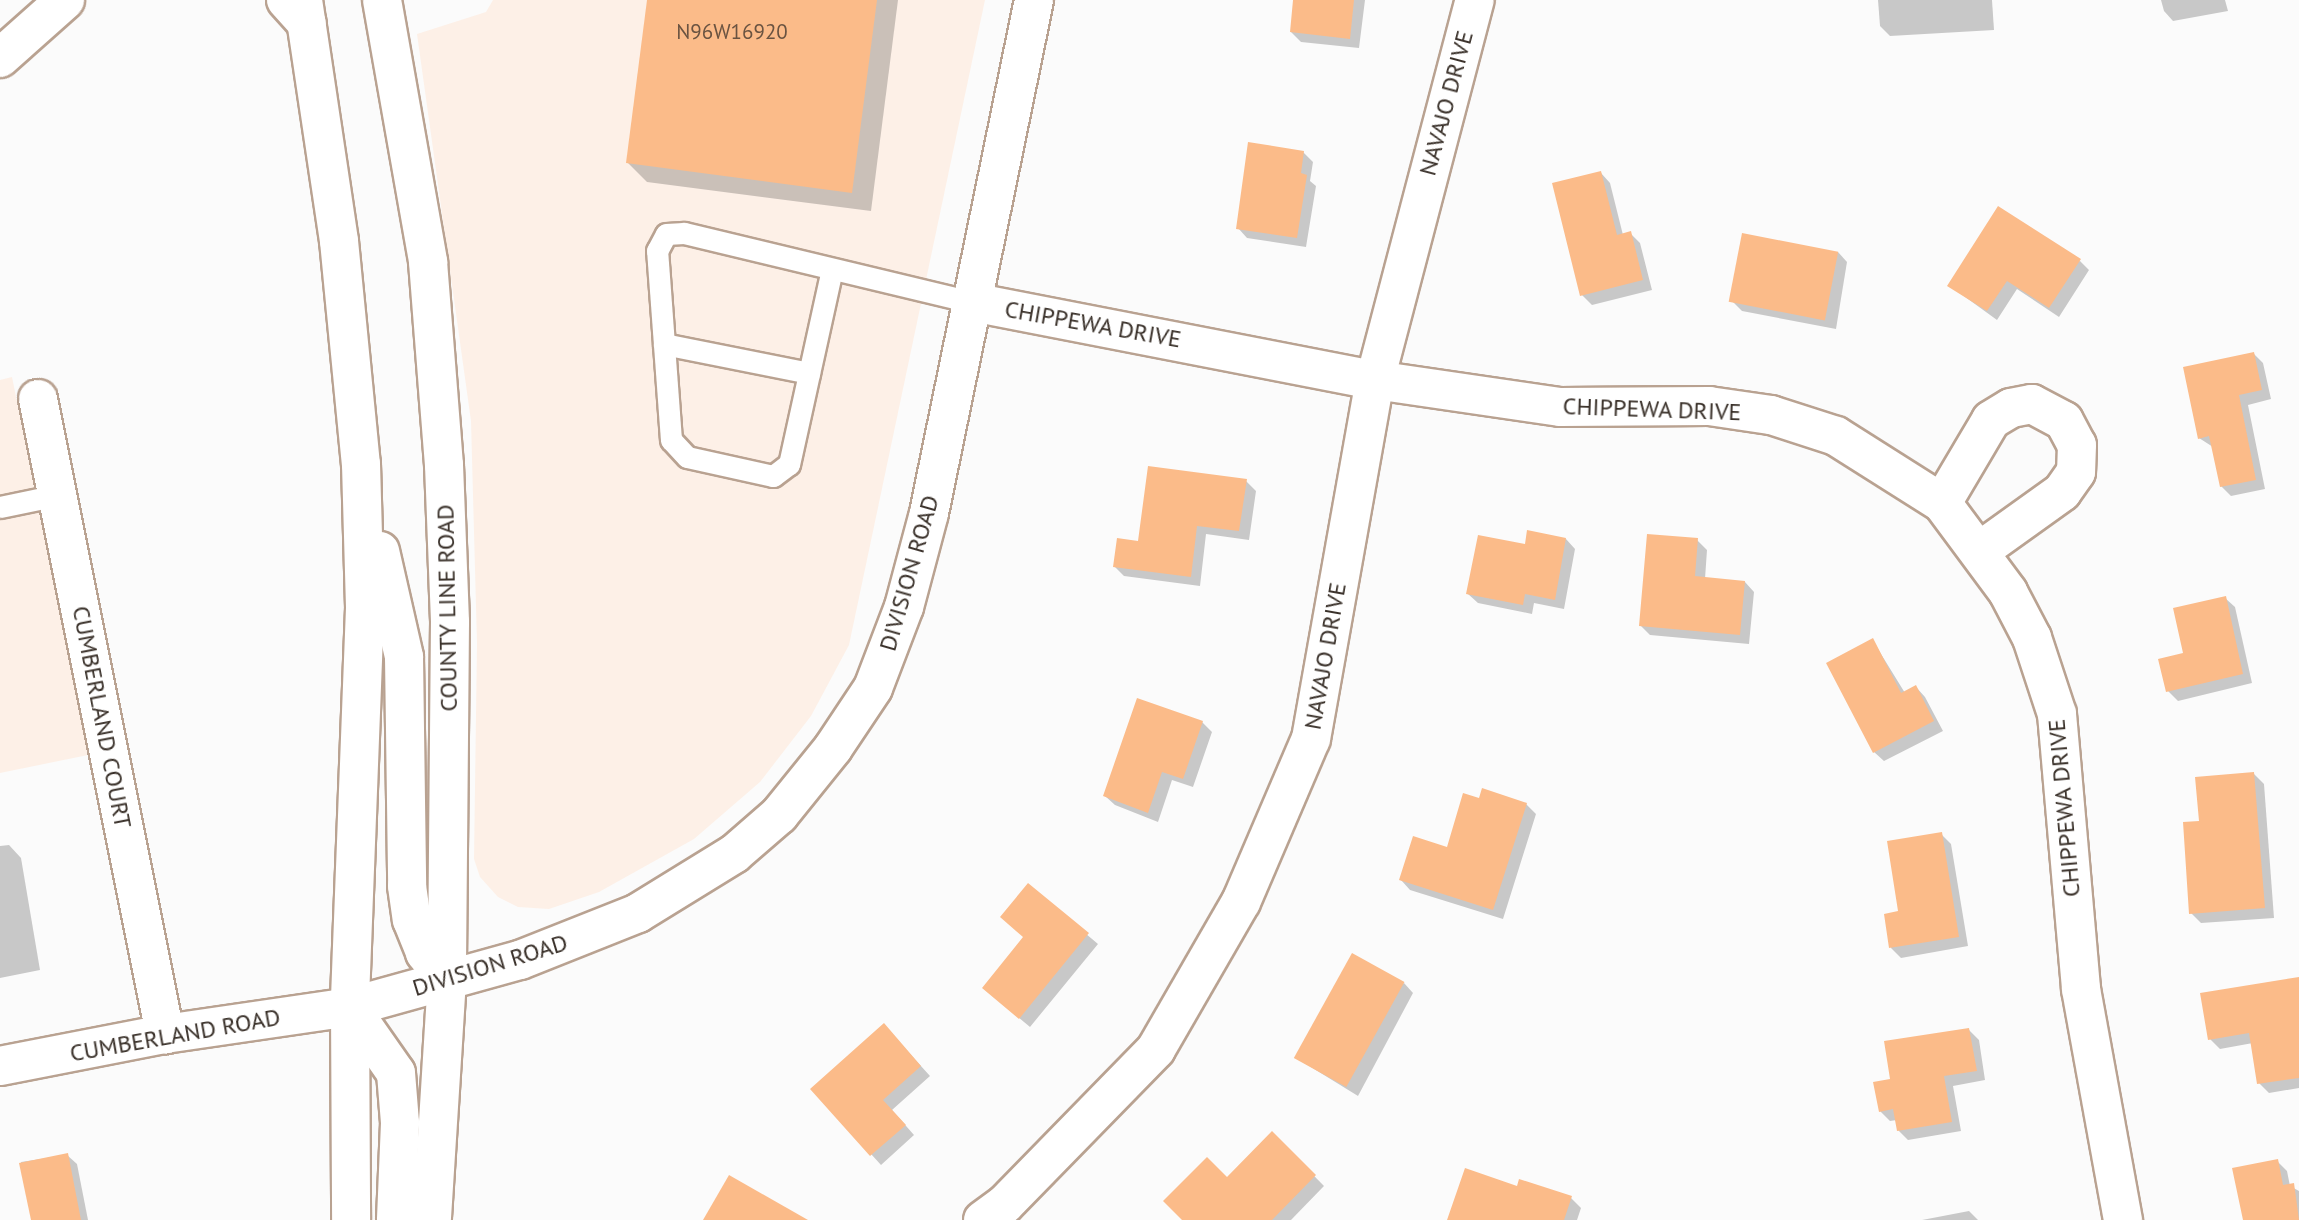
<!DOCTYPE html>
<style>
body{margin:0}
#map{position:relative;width:2299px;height:1220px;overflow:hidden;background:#fbfbfb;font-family:"PT Sans",sans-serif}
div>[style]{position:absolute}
.built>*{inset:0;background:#fdf0e7}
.shadow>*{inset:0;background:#0003}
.building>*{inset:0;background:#fbbb89;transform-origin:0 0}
.roads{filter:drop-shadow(2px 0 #b9a291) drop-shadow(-2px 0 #b9a291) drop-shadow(0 2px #b9a291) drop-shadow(0 -2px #b9a291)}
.service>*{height:21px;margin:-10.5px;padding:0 10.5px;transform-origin:10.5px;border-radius:10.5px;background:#fff}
.minor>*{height:38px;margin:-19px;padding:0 19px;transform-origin:19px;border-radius:19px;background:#fff}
.tertiary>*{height:38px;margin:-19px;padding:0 19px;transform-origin:19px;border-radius:19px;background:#fff}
.secondary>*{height:38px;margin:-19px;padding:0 19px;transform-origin:19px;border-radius:19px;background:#fff}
.motorway>*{height:38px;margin:-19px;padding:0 19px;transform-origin:19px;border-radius:19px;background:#fff}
span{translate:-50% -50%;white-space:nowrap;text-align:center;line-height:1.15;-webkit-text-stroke:6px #fff;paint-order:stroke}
.number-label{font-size:21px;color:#6a5341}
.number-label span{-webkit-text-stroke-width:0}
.street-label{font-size:24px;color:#393029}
</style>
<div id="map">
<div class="built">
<i style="clip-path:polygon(493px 0,985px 0,849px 645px,811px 716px,760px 782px,694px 839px,599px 892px,549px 909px,518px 907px,498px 897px,480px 877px,474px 859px,477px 643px,471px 421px,417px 34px,486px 12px)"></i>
<i style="clip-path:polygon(12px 377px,88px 755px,0 773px,0 380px)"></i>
</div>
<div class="shadow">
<i style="clip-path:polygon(649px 0,898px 0,871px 211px,647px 182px,628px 163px)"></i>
<i style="clip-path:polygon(1295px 0,1365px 0,1359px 48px,1301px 42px,1291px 32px)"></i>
<i style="clip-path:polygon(1878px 0,1992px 0,1994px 30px,1890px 36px,1880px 26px)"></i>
<i style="clip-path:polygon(2161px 0,2225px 0,2228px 11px,2173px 21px,2164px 11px)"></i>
<i style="clip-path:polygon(1303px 152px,1313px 162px,1310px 181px,1316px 186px,1306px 247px,1247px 238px,1238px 228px)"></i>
<i style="clip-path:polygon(1601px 173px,1610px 183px,1623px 235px,1630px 233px,1640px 243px,1652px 290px,1592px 305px,1582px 295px)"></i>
<i style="clip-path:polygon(1838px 252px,1847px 262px,1836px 329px,1742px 311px,1732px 301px)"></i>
<i style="clip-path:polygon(2080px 261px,2089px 270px,2059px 317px,2017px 289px,1997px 320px,1950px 286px)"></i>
<i style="clip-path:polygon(2254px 354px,2263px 363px,2271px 399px,2248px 405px,2265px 489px,2231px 496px,2221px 486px,2213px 447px,2199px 438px)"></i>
<i style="clip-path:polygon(1246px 481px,1256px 491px,1249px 540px,1206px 534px,1200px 586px,1124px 576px,1114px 566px,1140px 543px)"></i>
<i style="clip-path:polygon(1566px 539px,1575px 549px,1564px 609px,1534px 603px,1532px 614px,1478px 603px,1468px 594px,1527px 546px)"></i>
<i style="clip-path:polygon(1697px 540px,1707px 550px,1705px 579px,1745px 582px,1754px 592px,1749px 644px,1650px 635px,1641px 626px)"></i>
<i style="clip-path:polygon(2225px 598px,2235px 607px,2252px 683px,2178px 701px,2168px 691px,2185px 654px)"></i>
<i style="clip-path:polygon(1873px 641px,1905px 693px,1916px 687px,1925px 697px,1943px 731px,1884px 761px,1874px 752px)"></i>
<i style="clip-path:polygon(1202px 722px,1212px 732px,1193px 787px,1172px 780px,1158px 822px,1115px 805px,1105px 796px)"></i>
<i style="clip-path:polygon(2254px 774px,2264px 784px,2274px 918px,2201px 923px,2191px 913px,2201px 823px)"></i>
<i style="clip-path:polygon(1480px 800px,1526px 804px,1536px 814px,1503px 919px,1410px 890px,1401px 880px,1448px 849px)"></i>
<i style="clip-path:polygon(1941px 834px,1951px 844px,1968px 946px,1901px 958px,1891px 948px,1900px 912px)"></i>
<i style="clip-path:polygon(9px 845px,21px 858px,40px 970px,0 978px,0 846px)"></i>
<i style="clip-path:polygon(1028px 885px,1098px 944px,1030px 1027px,994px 997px,1025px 937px)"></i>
<i style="clip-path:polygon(2299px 981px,2299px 1088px,2269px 1093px,2259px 1083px,2253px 1043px,2220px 1049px,2210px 1039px)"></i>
<i style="clip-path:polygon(1404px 983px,1413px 993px,1358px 1096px,1298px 1059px)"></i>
<i style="clip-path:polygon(1969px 1030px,1979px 1040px,1985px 1080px,1953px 1086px,1961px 1131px,1908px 1140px,1898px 1130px,1897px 1120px,1890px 1121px,1880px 1111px,1892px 1081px)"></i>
<i style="clip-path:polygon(893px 1035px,930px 1076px,892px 1110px,914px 1135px,881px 1165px,812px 1089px)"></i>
<i style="clip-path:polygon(1272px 1133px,1324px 1186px,1291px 1220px,1185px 1220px)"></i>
<i style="clip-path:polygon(67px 1155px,77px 1164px,88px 1220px,33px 1220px,21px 1162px)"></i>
<i style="clip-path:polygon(2277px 1161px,2287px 1171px,2290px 1186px,2299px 1191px,2299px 1220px,2245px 1220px)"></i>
<i style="clip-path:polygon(1518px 1188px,1571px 1198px,1581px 1208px,1577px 1220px,1449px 1220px)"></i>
<i style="clip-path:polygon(1969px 1211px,1978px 1220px,1922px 1220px)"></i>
</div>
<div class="building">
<i style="clip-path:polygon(647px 0,877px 0,852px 193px,626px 163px)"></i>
<i style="clip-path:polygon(1293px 0,1354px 0,1350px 39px,1290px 32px)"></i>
<i style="clip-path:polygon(1248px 142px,1304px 151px,1301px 173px,1307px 175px,1297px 238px,1236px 229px)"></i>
<i style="clip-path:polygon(1601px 171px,1617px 235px,1631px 231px,1643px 280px,1580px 296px,1552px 183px)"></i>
<i style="clip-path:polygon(1998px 206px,2081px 259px,2049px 308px,2007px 281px,1987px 311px,1947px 286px)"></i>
<i style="left:1742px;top:233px;width:98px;height:70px;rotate:11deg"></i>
<i style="clip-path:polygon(2254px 352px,2262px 390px,2239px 395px,2256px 480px,2220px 487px,2209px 436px,2198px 439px,2183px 367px)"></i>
<i style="clip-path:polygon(1148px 466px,1247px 479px,1239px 531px,1197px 526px,1191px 577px,1113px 567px,1117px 538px,1138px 541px)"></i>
<i style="clip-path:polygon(1527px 530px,1566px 538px,1555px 600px,1525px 594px,1523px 605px,1466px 594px,1478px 535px,1525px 544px)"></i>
<i style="clip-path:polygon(1647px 534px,1698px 538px,1695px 576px,1745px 581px,1740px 635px,1639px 626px)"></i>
<i style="clip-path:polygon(2226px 596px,2243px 674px,2166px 692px,2158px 659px,2183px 653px,2173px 608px)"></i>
<i style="clip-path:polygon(1873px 638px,1901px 693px,1916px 685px,1934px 721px,1873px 753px,1826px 663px)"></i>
<i style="clip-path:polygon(1137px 698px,1203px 721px,1183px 779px,1162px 772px,1148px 813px,1103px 796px)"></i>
<i style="clip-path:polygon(2254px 772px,2265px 908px,2189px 914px,2183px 822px,2199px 821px,2195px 777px)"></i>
<i style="clip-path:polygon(1482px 788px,1527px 803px,1493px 910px,1399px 880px,1413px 836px,1447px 847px,1463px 793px,1479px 798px)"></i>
<i style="clip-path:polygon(1942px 832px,1959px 937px,1889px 948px,1884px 914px,1898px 911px,1887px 841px)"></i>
<i style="clip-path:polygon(1028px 883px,1089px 933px,1019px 1019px,982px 988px,1023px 937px,1000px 917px)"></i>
<i style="left:1352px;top:953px;width:60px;height:120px;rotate:29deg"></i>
<i style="clip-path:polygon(2299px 977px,2299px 1078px,2257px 1084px,2249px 1033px,2208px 1040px,2200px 993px)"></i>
<i style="clip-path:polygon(884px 1023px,921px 1066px,883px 1100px,906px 1125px,870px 1156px,810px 1089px)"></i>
<i style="clip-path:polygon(1969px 1028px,1977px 1071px,1944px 1076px,1952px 1122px,1897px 1131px,1893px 1109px,1879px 1112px,1873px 1082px,1890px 1079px,1884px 1041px)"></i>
<i style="clip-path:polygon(1272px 1131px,1316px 1175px,1272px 1220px,1182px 1220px,1163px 1201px,1207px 1157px,1227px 1177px)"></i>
<i style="clip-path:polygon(68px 1153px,81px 1220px,31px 1220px,19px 1163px)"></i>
<i style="clip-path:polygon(2278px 1159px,2283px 1185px,2294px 1183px,2299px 1220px,2243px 1220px,2232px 1168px)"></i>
<i style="clip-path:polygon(1465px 1168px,1517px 1186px,1519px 1179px,1572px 1196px,1564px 1220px,1447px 1220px)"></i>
<i style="clip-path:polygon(729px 1175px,808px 1220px,703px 1220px)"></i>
</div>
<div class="roads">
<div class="service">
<i style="left:832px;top:269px;width:200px;rotate:102.4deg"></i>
<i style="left:789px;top:464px;width:20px;rotate:143deg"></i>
<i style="left:773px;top:476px;width:88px;rotate:-167.5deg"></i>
<i style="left:687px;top:457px;width:23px;rotate:-133deg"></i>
<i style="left:671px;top:440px;width:190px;rotate:-94.2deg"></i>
<i style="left:657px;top:251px;width:19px;rotate:-62deg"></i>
<i style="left:666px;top:234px;width:18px;rotate:-3deg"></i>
<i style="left:684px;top:233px;width:296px;rotate:13.5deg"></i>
<i style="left:664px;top:344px;width:148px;rotate:11.3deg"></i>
<i style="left:0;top:507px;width:59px;rotate:-11.7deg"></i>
</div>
<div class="minor">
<i style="left:972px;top:302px;width:410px;rotate:11deg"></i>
<i style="left:1375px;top:380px;width:187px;rotate:8.3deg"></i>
<i style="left:1560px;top:407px;width:149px;rotate:-0.4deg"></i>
<i style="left:1709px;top:406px;width:63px;rotate:8.3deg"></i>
<i style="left:1771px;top:415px;width:68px;rotate:17.9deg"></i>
<i style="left:1836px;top:436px;width:125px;rotate:32.3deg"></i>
<i style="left:1942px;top:503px;width:111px;rotate:53.4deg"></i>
<i style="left:2008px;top:592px;width:52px;rotate:62.4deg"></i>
<i style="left:2032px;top:638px;width:80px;rotate:71.8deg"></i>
<i style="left:2057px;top:714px;width:276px;rotate:85deg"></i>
<i style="left:2081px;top:989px;width:235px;rotate:79.7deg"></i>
<i style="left:38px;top:399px;width:648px;rotate:78.69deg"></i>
<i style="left:1942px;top:503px;width:96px;rotate:-59.4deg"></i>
<i style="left:1991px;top:420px;width:23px;rotate:-31deg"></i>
<i style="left:2011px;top:408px;width:21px;rotate:-11deg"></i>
<i style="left:2032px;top:404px;width:36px;rotate:28deg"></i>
<i style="left:2064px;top:421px;width:27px;rotate:62deg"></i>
<i style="left:2077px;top:445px;width:27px;rotate:92deg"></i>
<i style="left:2076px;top:472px;width:24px;rotate:125deg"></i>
<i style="left:2062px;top:492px;width:100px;rotate:144.4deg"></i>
<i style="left:0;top:1066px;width:168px;rotate:-11deg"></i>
<i style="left:165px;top:1034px;width:187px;rotate:-8.3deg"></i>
<i style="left:983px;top:1220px;width:27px;rotate:-36deg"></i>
<i style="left:1005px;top:1204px;width:216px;rotate:-45.7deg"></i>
<i style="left:1156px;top:1049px;width:170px;rotate:-60deg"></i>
<i style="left:1241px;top:902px;width:177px;rotate:-66.8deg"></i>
<i style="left:1311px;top:739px;width:365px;rotate:-79.9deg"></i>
<i style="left:1375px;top:380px;width:393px;rotate:-75.3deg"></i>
</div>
<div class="tertiary">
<i style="left:350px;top:1007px;width:176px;rotate:-15.5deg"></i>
<i style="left:520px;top:960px;width:127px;rotate:-21.7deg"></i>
<i style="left:638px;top:913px;width:113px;rotate:-31.6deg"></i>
<i style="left:734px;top:854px;width:60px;rotate:-40.9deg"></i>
<i style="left:779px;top:815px;width:86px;rotate:-51.1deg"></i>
<i style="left:833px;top:748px;width:72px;rotate:-56.3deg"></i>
<i style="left:873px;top:688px;width:87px;rotate:-69.1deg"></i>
<i style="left:904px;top:607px;width:97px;rotate:-75.1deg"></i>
<i style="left:929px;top:513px;width:524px;rotate:-78.43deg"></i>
</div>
<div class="secondary">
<i style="left:303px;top:0;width:244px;rotate:81.5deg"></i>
<i style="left:339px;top:241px;width:224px;rotate:84.4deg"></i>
<i style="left:361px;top:464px;width:144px;rotate:88.4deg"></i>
<i style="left:365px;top:608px;width:399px;rotate:92.2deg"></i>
<i style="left:350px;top:1007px;width:213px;rotate:89.7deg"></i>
<i style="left:382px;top:0;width:266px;rotate:80deg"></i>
<i style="left:428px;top:262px;width:204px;rotate:85.5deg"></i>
<i style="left:444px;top:465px;width:157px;rotate:87.8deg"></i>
<i style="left:450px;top:622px;width:357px;rotate:90.5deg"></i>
<i style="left:447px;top:979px;width:241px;rotate:93.6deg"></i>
<i style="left:380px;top:551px;width:109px;rotate:77.2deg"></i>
<i style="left:404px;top:657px;width:229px;rotate:89.2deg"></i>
<i style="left:407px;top:886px;width:34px;rotate:82deg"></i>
<i style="left:412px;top:920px;width:35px;rotate:68deg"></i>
<i style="left:425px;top:953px;width:34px;rotate:50deg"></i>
<i style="left:350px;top:1007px;width:80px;rotate:55.1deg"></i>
<i style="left:396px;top:1073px;width:50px;rotate:85.4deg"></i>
<i style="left:400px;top:1123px;width:97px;rotate:92.4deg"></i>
</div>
<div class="motorway">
<i style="left:286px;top:0;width:31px;rotate:48deg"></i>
<i style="left:0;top:58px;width:87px;rotate:-41.7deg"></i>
</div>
</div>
<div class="number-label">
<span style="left:732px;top:32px">N96W16920</span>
</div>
<div class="street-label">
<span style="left:1446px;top:103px;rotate:-75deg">NAVAJO DRIVE</span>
<span style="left:1093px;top:324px;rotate:10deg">CHIPPEWA DRIVE</span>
<span style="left:1652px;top:409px;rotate:2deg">CHIPPEWA DRIVE</span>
<span style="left:909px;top:573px;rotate:-74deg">DIVISION ROAD</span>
<span style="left:447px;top:608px;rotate:-91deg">COUNTY LINE ROAD</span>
<span style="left:1325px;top:656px;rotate:-80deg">NAVAJO DRIVE</span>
<span style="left:102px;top:717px;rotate:79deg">CUMBERLAND COURT</span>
<span style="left:2064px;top:808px;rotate:-95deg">CHIPPEWA DRIVE</span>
<span style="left:490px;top:965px;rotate:-17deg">DIVISION ROAD</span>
<span style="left:175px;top:1035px;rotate:-10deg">CUMBERLAND ROAD</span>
</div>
</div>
